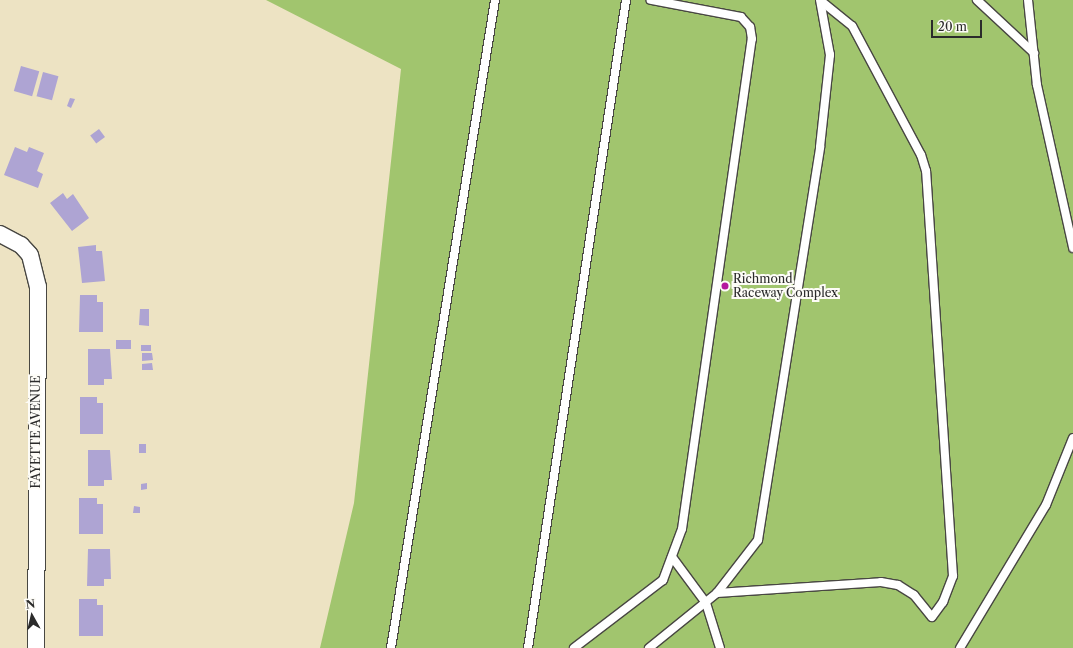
<!DOCTYPE html>
<style>
body{margin:0}
#map{position:relative;width:1073px;height:648px;overflow:hidden;background:#ede3c3;font-family:"Libre Caslon Text",serif}
div>[style]{position:absolute}
.green>*{inset:0;background:#a1c56e}
.building>*{inset:0;background:#aea4d3;transform-origin:0 0}
.roads{filter:drop-shadow(1px 0 #484742) drop-shadow(-1px 0 #484742) drop-shadow(0 1px #484742) drop-shadow(0 -1px #484742)}
.lane>*{height:8px;margin:-4px;padding:0 4px;transform-origin:4px;border-radius:4px;background:#fff}
.street>*{height:16px;margin:-8px;padding:0 8px;transform-origin:8px;border-radius:8px;background:#fff}
.dots>*{width:11px;height:11px;translate:-50% -50%;box-sizing:border-box;border:2px solid #fdfcf7;border-radius:50%}
span{translate:-50% -50%;white-space:nowrap;text-align:center;line-height:1.15;-webkit-text-stroke:4px #fdfcf7;paint-order:stroke}
.poi-label{font-size:12px;color:#2b2b2b}
.left{translate:0 -50%;text-align:left}
.street-label{font-size:12px;color:#2b2b2b}
.north{position:absolute;left:12px;top:596px;width:40px;height:40px;-webkit-text-stroke:3px #fdfcf7;paint-order:stroke;rotate:352deg;font-size:11px;font-weight:700;line-height:16px;text-align:center;color:#2b2b2b}
.north::after{content:'';display:block;margin:auto;width:14px;height:18px;background:#2b2b2b;clip-path:polygon(50% 0,100% 100%,50% 72%,0 100%)}
.scale{position:absolute;left:931px;top:20px;width:51px;height:18px;box-sizing:border-box;border:2px solid #2b2b2b;border-top:0;padding-left:5px;font-size:12px;line-height:14px;white-space:nowrap;color:#2b2b2b;-webkit-text-stroke:3px #fdfcf7;paint-order:stroke}
</style>
<div id="map">
<div class="green">
<i style="clip-path:polygon(266px 0,1073px 0,1073px 648px,320px 648px,354px 503px,401px 69px)"></i>
</div>
<div class="building">
<i style="left:21px;top:66px;width:19px;height:26px;rotate:16deg"></i>
<i style="left:43px;top:72px;width:16px;height:25px;rotate:15deg"></i>
<i style="clip-path:polygon(70px 98px,75px 99px,71px 108px,67px 106px)"></i>
<i style="left:99px;top:129px;width:10px;height:11px;rotate:53deg"></i>
<i style="clip-path:polygon(15px 147px,27px 152px,29px 147px,44px 153px,37px 171px,43px 174px,38px 188px,4px 175px)"></i>
<i style="clip-path:polygon(63px 193px,67px 199px,73px 194px,89px 218px,72px 231px,50px 203px)"></i>
<i style="clip-path:polygon(96px 245px,96px 251px,102px 251px,105px 281px,82px 283px,78px 247px)"></i>
<i style="clip-path:polygon(80px 295px,97px 295px,97px 302px,103px 302px,103px 332px,79px 332px)"></i>
<i style="clip-path:polygon(140px 309px,149px 309px,149px 326px,139px 325px)"></i>
<i style="left:116px;top:340px;width:15px;height:9px"></i>
<i style="left:141px;top:345px;width:10px;height:6px"></i>
<i style="clip-path:polygon(88px 349px,110px 349px,112px 379px,104px 379px,104px 385px,88px 385px)"></i>
<i style="clip-path:polygon(142px 353px,152px 353px,153px 360px,142px 361px)"></i>
<i style="clip-path:polygon(152px 363px,153px 370px,142px 370px,142px 364px)"></i>
<i style="clip-path:polygon(80px 397px,97px 397px,97px 403px,103px 403px,103px 434px,80px 434px)"></i>
<i style="left:139px;top:444px;width:7px;height:9px"></i>
<i style="clip-path:polygon(88px 450px,110px 450px,112px 480px,104px 480px,104px 486px,88px 486px)"></i>
<i style="clip-path:polygon(147px 483px,147px 489px,141px 490px,141px 484px)"></i>
<i style="clip-path:polygon(79px 498px,97px 498px,97px 504px,103px 504px,103px 534px,79px 534px)"></i>
<i style="clip-path:polygon(134px 506px,140px 507px,140px 513px,133px 513px)"></i>
<i style="clip-path:polygon(88px 549px,110px 549px,111px 579px,104px 579px,104px 586px,87px 586px)"></i>
<i style="clip-path:polygon(79px 599px,97px 599px,97px 605px,103px 605px,103px 636px,79px 636px)"></i>
</div>
<div class="roads">
<div class="lane">
<i style="left:977px;top:0;width:78px;rotate:42.9deg"></i>
<i style="left:1028px;top:0;width:85px;rotate:84deg"></i>
<i style="left:1037px;top:85px;width:167px;rotate:77.5deg"></i>
<i style="left:672px;top:557px;width:57px;rotate:53.5deg"></i>
<i style="left:706px;top:603px;width:47px;rotate:72.7deg"></i>
<i style="left:717px;top:593px;width:164px;rotate:-3.8deg"></i>
<i style="left:881px;top:582px;width:17px;rotate:10deg"></i>
<i style="left:898px;top:585px;width:19px;rotate:32deg"></i>
<i style="left:914px;top:595px;width:28px;rotate:51deg"></i>
<i style="left:932px;top:617px;width:19px;rotate:-54deg"></i>
<i style="left:943px;top:602px;width:28px;rotate:-69deg"></i>
<i style="left:953px;top:576px;width:406px;rotate:-93.8deg"></i>
<i style="left:926px;top:171px;width:17px;rotate:-107deg"></i>
<i style="left:921px;top:155px;width:146px;rotate:-118.1deg"></i>
<i style="left:852px;top:26px;width:40px;rotate:-141deg"></i>
<i style="left:391px;top:648px;width:656px;rotate:-80.88deg"></i>
<i style="left:528px;top:648px;width:655px;rotate:-81.4deg"></i>
<i style="left:574px;top:648px;width:112px;rotate:-37.4deg"></i>
<i style="left:663px;top:580px;width:54px;rotate:-69.6deg"></i>
<i style="left:682px;top:529px;width:495px;rotate:-81.9deg"></i>
<i style="left:752px;top:39px;width:12px;rotate:-99deg"></i>
<i style="left:750px;top:27px;width:13px;rotate:-132deg"></i>
<i style="left:741px;top:17px;width:92px;rotate:-169.3deg"></i>
<i style="left:649px;top:648px;width:87px;rotate:-39deg"></i>
<i style="left:717px;top:593px;width:67px;rotate:-52.3deg"></i>
<i style="left:758px;top:540px;width:398px;rotate:-81deg"></i>
<i style="left:820px;top:147px;width:93px;rotate:-83.8deg"></i>
<i style="left:830px;top:55px;width:56px;rotate:-100.3deg"></i>
<i style="left:960px;top:648px;width:167px;rotate:-59deg"></i>
<i style="left:1046px;top:505px;width:72px;rotate:-68.1deg"></i>
</div>
<div class="street">
<i style="left:0;top:234px;width:24px;rotate:28deg"></i>
<i style="left:21px;top:245px;width:13px;rotate:48deg"></i>
<i style="left:30px;top:255px;width:33px;rotate:76deg"></i>
<i style="left:38px;top:287px;width:361px;rotate:90.3deg"></i>
</div>
</div>
<div class="dots">
<i style="left:725px;top:286px;background:#b5179e"></i>
</div>
<div class="poi-label">
<span class="left" style="left:733px;top:286px">Richmond<br>Raceway Complex</span>
</div>
<div class="street-label">
<span style="left:36px;top:432px;rotate:-90deg">FAYETTE AVENUE</span>
</div>
<div class="north">N</div>
<div class="scale">20 m</div>
</div>
